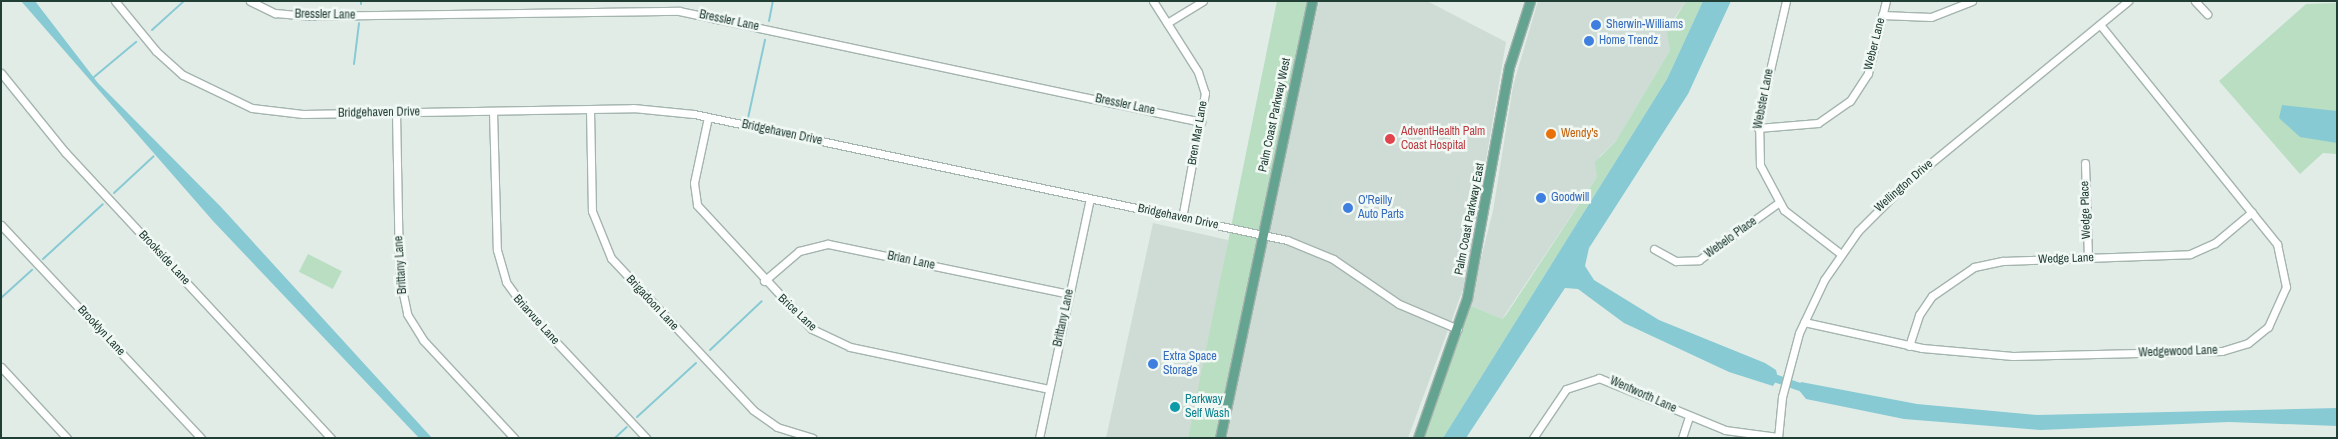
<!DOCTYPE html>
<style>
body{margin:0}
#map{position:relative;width:2338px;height:439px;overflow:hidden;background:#e1ece7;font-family:"Archivo Narrow",sans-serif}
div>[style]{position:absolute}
.built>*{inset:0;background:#cfdcd6}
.green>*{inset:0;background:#b9dec2;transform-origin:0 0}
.water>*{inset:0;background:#88cad3}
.stream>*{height:2px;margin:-1px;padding:0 1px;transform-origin:1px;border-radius:1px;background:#88cad3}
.canal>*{height:8px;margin:-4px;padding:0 4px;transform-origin:4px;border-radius:4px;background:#88cad3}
.roads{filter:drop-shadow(1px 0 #a4b4ae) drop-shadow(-1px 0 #a4b4ae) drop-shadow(0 1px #a4b4ae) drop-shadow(0 -1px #a4b4ae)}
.minor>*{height:7px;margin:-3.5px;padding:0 3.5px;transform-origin:3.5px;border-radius:3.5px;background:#fff}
.major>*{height:9px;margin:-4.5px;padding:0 4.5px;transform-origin:4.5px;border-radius:4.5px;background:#65a391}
.dots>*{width:14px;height:14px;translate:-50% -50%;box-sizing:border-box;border:2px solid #f2f9f5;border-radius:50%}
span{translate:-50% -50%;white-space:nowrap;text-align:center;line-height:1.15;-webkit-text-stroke:5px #f2f9f5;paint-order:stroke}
.street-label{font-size:12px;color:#213e35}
.shop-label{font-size:12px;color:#366cbe}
.left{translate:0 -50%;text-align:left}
.health-label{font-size:12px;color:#be3a42}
.food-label{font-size:12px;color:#c56008}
.culture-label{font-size:12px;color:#0d838f}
.frame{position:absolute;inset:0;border:2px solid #213e35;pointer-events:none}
</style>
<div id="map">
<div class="built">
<i style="clip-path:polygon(1319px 1px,1427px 1px,1506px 42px,1465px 284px,1408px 438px,1223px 438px)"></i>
<i style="clip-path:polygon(1538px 1px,1686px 1px,1669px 26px,1670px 50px,1616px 141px,1600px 156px,1597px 177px,1502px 319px,1469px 305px,1493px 211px,1513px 86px)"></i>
<i style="clip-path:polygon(1153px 223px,1228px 240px,1214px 326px,1188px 438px,1106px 438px)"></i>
</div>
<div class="green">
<i style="clip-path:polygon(1277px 1px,1308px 1px,1215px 438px,1188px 438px)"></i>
<i style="clip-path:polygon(1686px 1px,1703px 1px,1667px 79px,1443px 438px,1422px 438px,1469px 305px,1502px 319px,1506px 315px,1597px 177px,1595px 162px,1616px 141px,1670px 50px,1667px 32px)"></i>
<i style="clip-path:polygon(2337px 3px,2337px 154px,2323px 153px,2300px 174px,2219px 81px,2306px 4px)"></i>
<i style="left:308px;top:254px;width:38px;height:20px;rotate:27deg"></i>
</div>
<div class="water">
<i style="clip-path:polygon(21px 1px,35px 1px,98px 83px,221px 207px,432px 438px,419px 438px,213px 221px)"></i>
<i style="clip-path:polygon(1703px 1px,1731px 1px,1688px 94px,1589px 248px,1585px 266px,1594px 280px,1659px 320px,1765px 363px,1776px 370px,1778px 378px,1773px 386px,1729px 372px,1624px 323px,1578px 289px,1565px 288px,1466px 438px,1443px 438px,1667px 79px)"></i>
<i style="clip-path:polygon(2282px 105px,2337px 111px,2337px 143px,2300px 137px,2279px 118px)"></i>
<i style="clip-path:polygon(1801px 382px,1917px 404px,2037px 415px,2337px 408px,2337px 426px,2229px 422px,2040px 430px,1904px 419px,1806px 399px,1798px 389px)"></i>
</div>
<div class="stream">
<i style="left:361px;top:4px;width:3px;rotate:-90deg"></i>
<i style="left:769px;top:21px;width:20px;rotate:-79deg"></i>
<i style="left:152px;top:30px;width:43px;rotate:-42.2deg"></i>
<i style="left:354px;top:64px;width:41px;rotate:-83deg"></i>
<i style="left:94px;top:77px;width:55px;rotate:-39.8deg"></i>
<i style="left:748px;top:118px;width:80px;rotate:-77.7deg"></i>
<i style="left:114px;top:193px;width:54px;rotate:-42.8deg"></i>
<i style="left:43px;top:259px;width:81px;rotate:-42.5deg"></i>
<i style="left:1px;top:298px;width:42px;rotate:-42.1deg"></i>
<i style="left:710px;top:350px;width:71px;rotate:-43.3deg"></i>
<i style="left:637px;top:417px;width:80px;rotate:-42.5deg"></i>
<i style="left:615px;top:438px;width:16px;rotate:-43deg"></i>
</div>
<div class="canal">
<i style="left:1769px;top:376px;width:41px;rotate:19.7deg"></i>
</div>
<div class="roads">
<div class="minor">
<i style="left:115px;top:1px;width:65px;rotate:50.6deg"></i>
<i style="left:156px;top:51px;width:36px;rotate:42deg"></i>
<i style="left:183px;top:75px;width:76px;rotate:25.6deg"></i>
<i style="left:252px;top:108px;width:51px;rotate:6.7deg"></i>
<i style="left:303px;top:114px;width:330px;rotate:-1deg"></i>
<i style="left:633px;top:108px;width:61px;rotate:5.6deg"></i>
<i style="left:694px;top:114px;width:606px;rotate:12deg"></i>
<i style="left:1287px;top:240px;width:50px;rotate:22.4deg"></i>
<i style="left:1333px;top:259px;width:80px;rotate:34.3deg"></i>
<i style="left:1399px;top:304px;width:64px;rotate:23deg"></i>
<i style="left:250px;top:1px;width:28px;rotate:26deg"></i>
<i style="left:275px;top:13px;width:33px;rotate:5deg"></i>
<i style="left:308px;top:16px;width:371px;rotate:-0.8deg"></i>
<i style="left:679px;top:11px;width:534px;rotate:12deg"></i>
<i style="left:1153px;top:1px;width:84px;rotate:57.6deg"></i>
<i style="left:1198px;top:72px;width:22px;rotate:72deg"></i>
<i style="left:1205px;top:93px;width:127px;rotate:100.4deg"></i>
<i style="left:1786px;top:1px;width:120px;rotate:103deg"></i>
<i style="left:1759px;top:118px;width:47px;rotate:88.8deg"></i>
<i style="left:1760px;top:165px;width:51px;rotate:61.9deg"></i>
<i style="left:1784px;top:210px;width:72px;rotate:37.7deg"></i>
<i style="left:2195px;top:1px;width:18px;rotate:47deg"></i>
<i style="left:1882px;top:15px;width:49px;rotate:2.3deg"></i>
<i style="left:1931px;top:17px;width:44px;rotate:-21.3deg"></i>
<i style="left:1167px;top:23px;width:42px;rotate:-31.4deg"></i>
<i style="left:1px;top:73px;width:102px;rotate:51deg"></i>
<i style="left:65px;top:152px;width:391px;rotate:47.1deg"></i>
<i style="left:590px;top:109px;width:102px;rotate:88.9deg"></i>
<i style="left:592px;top:211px;width:51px;rotate:68deg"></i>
<i style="left:611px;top:258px;width:208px;rotate:46.9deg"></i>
<i style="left:753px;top:410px;width:29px;rotate:35deg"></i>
<i style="left:777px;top:427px;width:37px;rotate:17deg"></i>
<i style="left:493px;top:111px;width:139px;rotate:88.4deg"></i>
<i style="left:497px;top:250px;width:33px;rotate:74deg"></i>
<i style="left:506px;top:282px;width:34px;rotate:54deg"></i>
<i style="left:526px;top:310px;width:175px;rotate:46.8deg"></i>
<i style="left:396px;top:112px;width:163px;rotate:88.9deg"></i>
<i style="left:399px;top:275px;width:40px;rotate:78deg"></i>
<i style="left:407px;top:314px;width:31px;rotate:58deg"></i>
<i style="left:423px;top:340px;width:134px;rotate:47.1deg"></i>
<i style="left:708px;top:117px;width:67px;rotate:102deg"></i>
<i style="left:694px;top:183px;width:22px;rotate:82deg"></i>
<i style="left:697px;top:205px;width:169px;rotate:47.2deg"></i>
<i style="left:812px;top:329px;width:42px;rotate:25.3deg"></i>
<i style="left:850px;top:347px;width:203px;rotate:11.9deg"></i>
<i style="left:1758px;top:128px;width:60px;rotate:-4.8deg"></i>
<i style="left:1818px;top:123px;width:39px;rotate:-35deg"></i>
<i style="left:1850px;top:101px;width:33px;rotate:-57deg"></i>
<i style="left:1868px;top:73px;width:74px;rotate:-76deg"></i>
<i style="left:2085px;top:163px;width:95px;rotate:88.2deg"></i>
<i style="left:1px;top:225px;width:292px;rotate:46.8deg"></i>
<i style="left:1654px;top:249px;width:25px;rotate:29deg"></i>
<i style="left:1676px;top:261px;width:23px;rotate:-2deg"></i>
<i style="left:1699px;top:260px;width:97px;rotate:-35.8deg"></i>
<i style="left:764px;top:281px;width:46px;rotate:-40.6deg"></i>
<i style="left:799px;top:251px;width:30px;rotate:-14deg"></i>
<i style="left:828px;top:244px;width:246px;rotate:11.7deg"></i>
<i style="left:1804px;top:322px;width:121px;rotate:12.4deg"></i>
<i style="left:1922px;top:348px;width:91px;rotate:5deg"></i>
<i style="left:2013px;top:356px;width:209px;rotate:-1.4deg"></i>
<i style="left:2222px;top:351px;width:27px;rotate:-17deg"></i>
<i style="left:2248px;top:343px;width:26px;rotate:-39deg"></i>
<i style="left:2268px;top:327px;width:44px;rotate:-65.8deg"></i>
<i style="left:2286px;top:287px;width:44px;rotate:-101.8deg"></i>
<i style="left:2277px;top:244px;width:282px;rotate:-128.9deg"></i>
<i style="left:1909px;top:346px;width:33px;rotate:-72deg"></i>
<i style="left:1919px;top:315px;width:23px;rotate:-56deg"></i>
<i style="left:1932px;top:296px;width:51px;rotate:-34.6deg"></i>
<i style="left:1974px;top:267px;width:30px;rotate:-12deg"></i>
<i style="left:2003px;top:261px;width:187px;rotate:-2.1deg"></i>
<i style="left:2190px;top:254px;width:27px;rotate:-24deg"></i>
<i style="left:2215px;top:243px;width:48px;rotate:-40deg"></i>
<i style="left:1px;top:367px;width:97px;rotate:47.1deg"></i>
<i style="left:1039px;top:438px;width:244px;rotate:-78deg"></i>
<i style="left:1533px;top:438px;width:59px;rotate:-56deg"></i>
<i style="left:1566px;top:389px;width:35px;rotate:-18deg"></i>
<i style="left:1599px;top:378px;width:136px;rotate:22.4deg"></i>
<i style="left:1725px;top:430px;width:53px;rotate:7.5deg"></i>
<i style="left:1682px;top:438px;width:23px;rotate:-72deg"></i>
<i style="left:1778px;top:438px;width:41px;rotate:-84.4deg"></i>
<i style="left:1782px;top:397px;width:66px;rotate:-75.1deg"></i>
<i style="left:1799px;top:333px;width:59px;rotate:-64.7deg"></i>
<i style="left:1824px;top:280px;width:60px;rotate:-55.2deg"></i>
<i style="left:1858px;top:231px;width:65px;rotate:-45deg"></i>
<i style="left:1904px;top:185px;width:290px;rotate:-39.4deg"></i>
</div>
<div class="major">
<i style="left:1220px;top:438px;width:447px;rotate:-78.1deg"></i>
<i style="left:1418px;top:438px;width:148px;rotate:-70.7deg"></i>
<i style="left:1467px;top:298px;width:235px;rotate:-79.7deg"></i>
<i style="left:1509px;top:67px;width:69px;rotate:-72.3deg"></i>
</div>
</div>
<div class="dots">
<i style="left:1596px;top:25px;background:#3f7fe0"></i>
<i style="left:1589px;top:41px;background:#3f7fe0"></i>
<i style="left:1551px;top:134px;background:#e8710a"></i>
<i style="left:1390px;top:139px;background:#e0444e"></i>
<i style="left:1541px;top:198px;background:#3f7fe0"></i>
<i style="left:1348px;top:208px;background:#3f7fe0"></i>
<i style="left:1153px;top:364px;background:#3f7fe0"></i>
<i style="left:1175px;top:407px;background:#0f9aa8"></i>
</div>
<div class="street-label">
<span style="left:325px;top:15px;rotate:1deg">Bressler Lane</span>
<span style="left:729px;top:21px;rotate:12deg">Bressler Lane</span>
<span style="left:1875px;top:44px;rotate:-76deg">Weber Lane</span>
<span style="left:1764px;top:99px;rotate:-79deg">Webster Lane</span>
<span style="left:1125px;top:105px;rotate:12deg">Bressler Lane</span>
<span style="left:379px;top:113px;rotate:-1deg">Bridgehaven Drive</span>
<span style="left:1275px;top:115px;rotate:-78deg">Palm Coast Parkway West</span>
<span style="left:782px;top:133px;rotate:12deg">Bridgehaven Drive</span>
<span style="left:1198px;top:133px;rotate:-80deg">Bren Mar Lane</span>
<span style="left:1904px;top:186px;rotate:-41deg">Wellington Drive</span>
<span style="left:2086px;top:210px;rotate:-92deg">Wedge Place</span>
<span style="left:1178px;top:217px;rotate:12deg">Bridgehaven Drive</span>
<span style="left:1470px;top:219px;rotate:-79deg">Palm Coast Parkway East</span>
<span style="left:1731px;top:238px;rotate:-36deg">Webelo Place</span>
<span style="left:164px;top:258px;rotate:47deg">Brookside Lane</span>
<span style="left:2066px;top:259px;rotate:-2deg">Wedge Lane</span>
<span style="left:911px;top:261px;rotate:12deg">Brian Lane</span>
<span style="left:401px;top:265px;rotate:-94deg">Brittany Lane</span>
<span style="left:652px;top:303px;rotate:47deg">Brigadoon Lane</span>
<span style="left:797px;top:313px;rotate:43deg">Brice Lane</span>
<span style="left:1064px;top:318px;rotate:-78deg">Brittany Lane</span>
<span style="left:536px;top:320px;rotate:48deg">Briarvue Lane</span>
<span style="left:101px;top:331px;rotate:47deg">Brooklyn Lane</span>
<span style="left:2178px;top:352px;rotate:-2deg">Wedgewood Lane</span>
<span style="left:1643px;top:395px;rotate:24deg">Wentworth Lane</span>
</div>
<div class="shop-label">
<span class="left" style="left:1606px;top:25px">Sherwin-Williams</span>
<span class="left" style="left:1599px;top:41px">Home Trendz</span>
<span class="left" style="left:1551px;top:198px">Goodwill</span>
<span class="left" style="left:1358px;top:208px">O'Reilly<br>Auto Parts</span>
<span class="left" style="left:1163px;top:364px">Extra Space<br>Storage</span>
</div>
<div class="health-label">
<span class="left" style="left:1401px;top:139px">AdventHealth Palm<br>Coast Hospital</span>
</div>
<div class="food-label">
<span class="left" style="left:1561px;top:134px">Wendy's</span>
</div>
<div class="culture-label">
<span class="left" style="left:1185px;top:407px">Parkway<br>Self Wash</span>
</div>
<div class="frame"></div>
</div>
